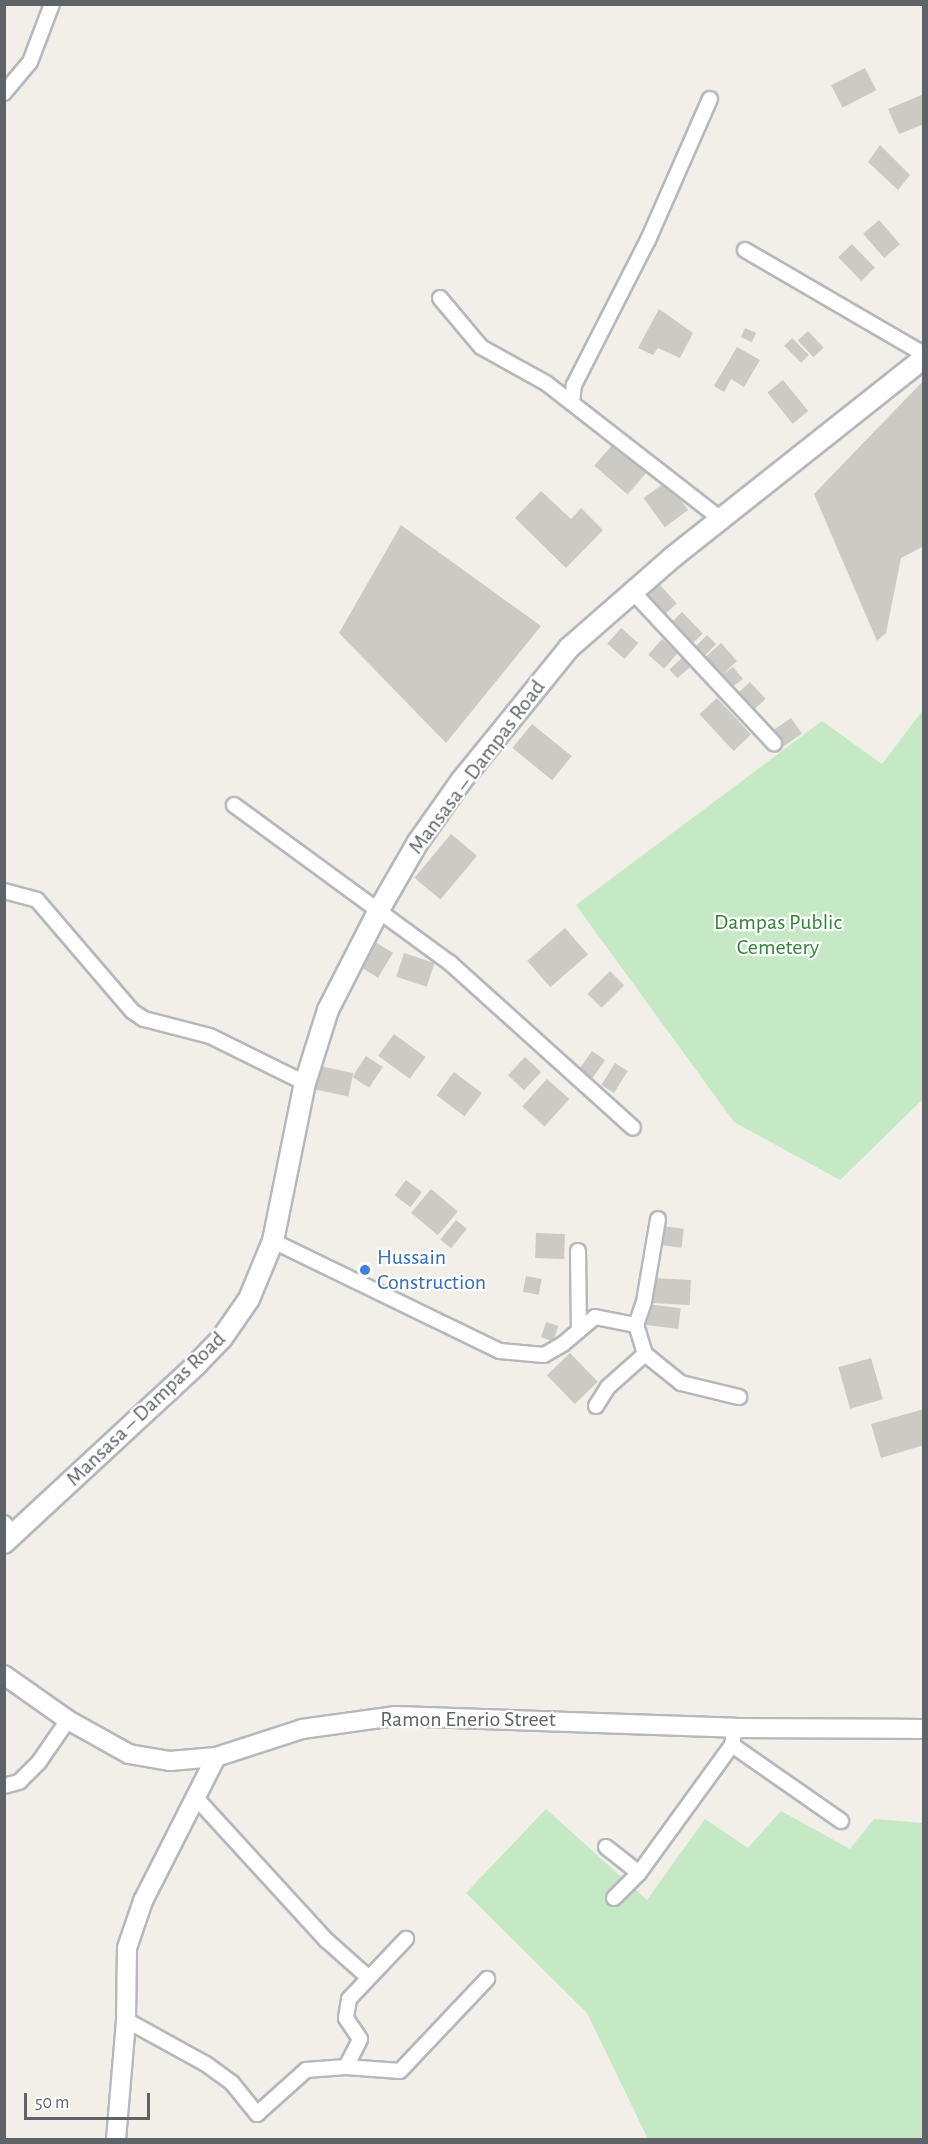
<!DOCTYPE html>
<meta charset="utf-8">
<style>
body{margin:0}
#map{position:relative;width:928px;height:2144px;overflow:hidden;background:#f1efe8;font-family:"Alegreya Sans",sans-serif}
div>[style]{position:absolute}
.green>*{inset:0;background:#c5e8c5}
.building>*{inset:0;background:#cccac5;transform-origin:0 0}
.roads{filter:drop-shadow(2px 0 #b5b8bc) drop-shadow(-2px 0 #b5b8bc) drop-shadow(0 2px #b5b8bc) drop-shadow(0 -2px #b5b8bc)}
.minor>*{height:14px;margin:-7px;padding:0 7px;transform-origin:7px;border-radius:7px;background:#fff}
.tertiary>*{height:18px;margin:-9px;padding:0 9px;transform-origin:9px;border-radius:9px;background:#fff}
.secondary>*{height:20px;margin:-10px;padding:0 10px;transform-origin:10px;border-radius:10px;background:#fff}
.dots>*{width:16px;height:16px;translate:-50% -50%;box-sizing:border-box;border:3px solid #fff;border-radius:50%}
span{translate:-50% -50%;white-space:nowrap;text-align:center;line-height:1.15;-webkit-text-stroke:4.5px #fff;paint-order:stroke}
.street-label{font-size:22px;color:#5f6368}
.park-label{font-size:22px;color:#348238}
.shop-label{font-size:22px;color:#366cbe}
.left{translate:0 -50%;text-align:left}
.frame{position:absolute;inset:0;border:6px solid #5f6368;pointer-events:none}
.scale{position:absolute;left:24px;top:2093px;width:126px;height:27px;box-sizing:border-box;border:3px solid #5f6368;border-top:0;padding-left:8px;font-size:18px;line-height:21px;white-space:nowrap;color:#5f6368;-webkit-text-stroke:4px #fff;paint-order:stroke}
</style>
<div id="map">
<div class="green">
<i style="clip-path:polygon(923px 710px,923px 1099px,840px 1180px,734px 1122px,576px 905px,822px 721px,882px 764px)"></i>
<i style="clip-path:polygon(546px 1809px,647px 1900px,705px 1819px,748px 1848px,781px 1811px,850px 1849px,874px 1819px,923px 1823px,923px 2139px,648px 2139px,587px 2013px,466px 1893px)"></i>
</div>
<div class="building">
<i style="left:865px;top:68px;width:25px;height:38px;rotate:63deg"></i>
<i style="clip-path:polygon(924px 94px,924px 124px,899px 134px,888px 109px)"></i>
<i style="clip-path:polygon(880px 145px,910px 175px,898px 190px,868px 162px)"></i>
<i style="left:879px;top:220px;width:32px;height:21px;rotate:49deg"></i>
<i style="left:852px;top:244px;width:33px;height:19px;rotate:46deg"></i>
<i style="clip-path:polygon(659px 309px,693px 333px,680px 358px,658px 348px,653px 355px,638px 348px)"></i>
<i style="left:745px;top:328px;width:12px;height:10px;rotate:24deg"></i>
<i style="left:808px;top:331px;width:23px;height:14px;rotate:47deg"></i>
<i style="left:792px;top:338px;width:24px;height:11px;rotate:45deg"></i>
<i style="clip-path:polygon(737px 347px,760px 360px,744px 387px,731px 379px,724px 392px,714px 386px)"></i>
<i style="left:783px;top:380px;width:40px;height:20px;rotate:51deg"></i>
<i style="clip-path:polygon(924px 380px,924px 546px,901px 558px,886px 633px,877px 641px,814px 494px)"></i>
<i style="left:614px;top:443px;width:44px;height:30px;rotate:41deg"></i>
<i style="left:667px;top:481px;width:36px;height:29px;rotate:54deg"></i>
<i style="clip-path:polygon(541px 491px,571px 519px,581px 508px,603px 530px,566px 568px,515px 518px)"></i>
<i style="clip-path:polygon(401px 525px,541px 626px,446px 743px,339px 633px)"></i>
<i style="left:660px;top:585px;width:25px;height:21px;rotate:48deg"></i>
<i style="left:682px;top:612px;width:30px;height:19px;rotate:46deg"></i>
<i style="left:621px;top:628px;width:23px;height:21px;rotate:41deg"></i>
<i style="left:707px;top:635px;width:13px;height:19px;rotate:45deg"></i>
<i style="left:662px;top:639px;width:21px;height:21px;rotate:41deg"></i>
<i style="clip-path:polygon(721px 643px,737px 661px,723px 674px,733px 667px,743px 679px,728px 690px,700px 662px)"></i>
<i style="left:682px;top:658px;width:12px;height:17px;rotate:48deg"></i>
<i style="left:750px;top:682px;width:23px;height:18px;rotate:47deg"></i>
<i style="left:717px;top:698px;width:50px;height:24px;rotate:47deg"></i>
<i style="left:791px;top:718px;width:19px;height:22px;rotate:55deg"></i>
<i style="left:532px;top:724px;width:51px;height:31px;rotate:39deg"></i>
<i style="left:451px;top:834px;width:34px;height:57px;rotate:40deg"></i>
<i style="left:565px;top:928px;width:35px;height:50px;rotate:49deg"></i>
<i style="left:375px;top:942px;width:21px;height:29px;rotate:31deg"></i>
<i style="left:404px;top:953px;width:32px;height:25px;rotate:18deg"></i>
<i style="left:610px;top:971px;width:20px;height:32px;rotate:45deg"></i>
<i style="left:394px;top:1034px;width:39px;height:27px;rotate:36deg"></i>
<i style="left:592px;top:1051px;width:16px;height:22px;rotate:35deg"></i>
<i style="left:366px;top:1056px;width:20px;height:25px;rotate:33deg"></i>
<i style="left:525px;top:1057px;width:22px;height:25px;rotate:43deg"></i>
<i style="left:615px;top:1063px;width:15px;height:26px;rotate:32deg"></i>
<i style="left:320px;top:1066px;width:34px;height:24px;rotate:12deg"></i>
<i style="left:454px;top:1072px;width:35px;height:29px;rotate:37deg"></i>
<i style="left:547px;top:1079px;width:30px;height:37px;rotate:42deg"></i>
<i style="left:406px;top:1180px;width:20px;height:19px;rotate:37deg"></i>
<i style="left:431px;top:1189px;width:35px;height:31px;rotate:40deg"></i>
<i style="left:456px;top:1220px;width:14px;height:25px;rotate:39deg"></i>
<i style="left:661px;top:1226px;width:23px;height:19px;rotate:7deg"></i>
<i style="left:536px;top:1233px;width:29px;height:25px;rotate:2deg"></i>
<i style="left:526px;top:1276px;width:16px;height:16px;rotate:11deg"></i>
<i style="left:653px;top:1278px;width:38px;height:25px;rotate:3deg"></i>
<i style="left:647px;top:1304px;width:34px;height:21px;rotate:7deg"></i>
<i style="left:546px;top:1322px;width:13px;height:16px;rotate:18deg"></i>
<i style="left:570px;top:1353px;width:40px;height:32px;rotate:46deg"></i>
<i style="left:871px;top:1358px;width:43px;height:34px;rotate:74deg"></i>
<i style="clip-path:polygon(924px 1409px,924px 1445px,881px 1458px,871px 1424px)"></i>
</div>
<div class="roads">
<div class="minor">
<i style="left:4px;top:93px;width:40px;rotate:-50deg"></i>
<i style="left:30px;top:62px;width:62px;rotate:-69.2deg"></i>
<i style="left:745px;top:250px;width:207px;rotate:30.2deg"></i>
<i style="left:440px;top:298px;width:64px;rotate:50.1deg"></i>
<i style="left:481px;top:347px;width:74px;rotate:29deg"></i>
<i style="left:546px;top:383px;width:222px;rotate:37.9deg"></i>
<i style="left:572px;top:403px;width:18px;rotate:-84deg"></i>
<i style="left:574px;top:385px;width:163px;rotate:-63deg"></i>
<i style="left:648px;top:240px;width:154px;rotate:-66.3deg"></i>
<i style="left:633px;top:592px;width:207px;rotate:47deg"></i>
<i style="left:234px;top:805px;width:268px;rotate:36.2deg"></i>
<i style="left:450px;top:963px;width:246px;rotate:42deg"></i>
<i style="left:4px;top:891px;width:34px;rotate:15deg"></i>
<i style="left:37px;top:900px;width:146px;rotate:49.4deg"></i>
<i style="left:132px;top:1011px;width:14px;rotate:34deg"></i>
<i style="left:144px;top:1019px;width:68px;rotate:14.4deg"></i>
<i style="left:210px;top:1036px;width:106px;rotate:26.3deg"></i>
<i style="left:273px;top:1241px;width:252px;rotate:25.9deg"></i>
<i style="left:500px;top:1351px;width:44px;rotate:5.2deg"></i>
<i style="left:544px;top:1355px;width:22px;rotate:-30deg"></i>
<i style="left:563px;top:1344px;width:42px;rotate:-40.2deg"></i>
<i style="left:595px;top:1317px;width:42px;rotate:11deg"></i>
<i style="left:578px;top:1251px;width:78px;rotate:89.3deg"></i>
<i style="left:645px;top:1354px;width:30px;rotate:-107deg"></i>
<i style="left:636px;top:1325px;width:24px;rotate:-71deg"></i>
<i style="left:644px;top:1302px;width:84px;rotate:-80.4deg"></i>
<i style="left:596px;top:1406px;width:22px;rotate:-58deg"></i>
<i style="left:608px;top:1387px;width:50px;rotate:-41.7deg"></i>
<i style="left:645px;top:1354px;width:46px;rotate:38.9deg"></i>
<i style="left:681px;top:1383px;width:60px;rotate:13.6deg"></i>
<i style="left:4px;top:1523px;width:15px;rotate:48deg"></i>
<i style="left:732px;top:1745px;width:133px;rotate:34.9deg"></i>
<i style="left:4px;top:1786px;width:16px;rotate:-15deg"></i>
<i style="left:19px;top:1782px;width:28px;rotate:-45deg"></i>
<i style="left:39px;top:1762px;width:51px;rotate:-55.4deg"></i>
<i style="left:196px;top:1798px;width:193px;rotate:47.5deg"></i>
<i style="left:326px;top:1940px;width:56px;rotate:41.4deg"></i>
<i style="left:606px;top:1847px;width:42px;rotate:38.2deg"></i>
<i style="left:614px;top:1898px;width:35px;rotate:-45deg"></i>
<i style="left:639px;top:1873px;width:158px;rotate:-54deg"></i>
<i style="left:732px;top:1745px;width:17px;rotate:-80deg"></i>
<i style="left:126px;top:2020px;width:91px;rotate:28.8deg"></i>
<i style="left:206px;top:2064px;width:32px;rotate:36deg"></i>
<i style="left:232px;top:2083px;width:40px;rotate:51deg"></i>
<i style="left:257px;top:2114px;width:66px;rotate:-41.9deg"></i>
<i style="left:306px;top:2070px;width:40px;rotate:-4.3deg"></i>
<i style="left:346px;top:2067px;width:54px;rotate:4.2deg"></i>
<i style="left:400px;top:2071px;width:127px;rotate:-46.6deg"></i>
<i style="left:346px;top:2067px;width:31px;rotate:-63deg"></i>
<i style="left:360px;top:2039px;width:25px;rotate:-124deg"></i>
<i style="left:346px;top:2018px;width:19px;rotate:-81deg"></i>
<i style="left:349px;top:1999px;width:83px;rotate:-46.5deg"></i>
</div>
<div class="tertiary">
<i style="left:4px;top:1675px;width:78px;rotate:35.1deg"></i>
<i style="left:68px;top:1720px;width:70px;rotate:29.1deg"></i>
<i style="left:129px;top:1754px;width:42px;rotate:9.7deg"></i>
<i style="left:170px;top:1761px;width:46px;rotate:-5deg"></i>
<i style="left:216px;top:1757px;width:90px;rotate:-18deg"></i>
<i style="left:302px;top:1729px;width:95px;rotate:-7.9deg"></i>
<i style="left:396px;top:1716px;width:339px;rotate:2deg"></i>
<i style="left:735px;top:1728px;width:189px;rotate:0.3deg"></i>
<i style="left:116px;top:2140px;width:120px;rotate:-85.2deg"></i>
<i style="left:126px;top:2020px;width:72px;rotate:-89.2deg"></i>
<i style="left:127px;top:1948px;width:50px;rotate:-71.2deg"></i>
<i style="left:143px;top:1901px;width:161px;rotate:-63.1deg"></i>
</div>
<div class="secondary">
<i style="left:4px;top:1543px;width:262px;rotate:-42.8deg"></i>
<i style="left:196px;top:1365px;width:37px;rotate:-46deg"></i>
<i style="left:222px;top:1338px;width:47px;rotate:-55.3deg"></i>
<i style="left:249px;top:1299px;width:63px;rotate:-67.5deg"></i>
<i style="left:273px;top:1241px;width:161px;rotate:-78.6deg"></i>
<i style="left:305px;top:1083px;width:77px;rotate:-72.5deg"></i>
<i style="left:328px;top:1010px;width:114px;rotate:-63deg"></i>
<i style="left:380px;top:908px;width:76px;rotate:-60.1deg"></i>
<i style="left:418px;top:842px;width:75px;rotate:-54.8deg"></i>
<i style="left:461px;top:781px;width:171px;rotate:-50.9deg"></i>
<i style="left:569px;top:648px;width:138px;rotate:-41.2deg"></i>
<i style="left:673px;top:557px;width:320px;rotate:-38.4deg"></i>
</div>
</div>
<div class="dots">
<i style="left:365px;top:1270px;background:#3f7fe0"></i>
</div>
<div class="street-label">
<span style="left:477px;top:767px;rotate:-53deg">Mansasa – Dampas Road</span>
<span style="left:146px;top:1409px;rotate:-44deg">Mansasa – Dampas Road</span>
<span style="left:468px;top:1720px">Ramon Enerio Street</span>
</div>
<div class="park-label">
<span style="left:778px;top:935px">Dampas Public<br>Cemetery</span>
</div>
<div class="shop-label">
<span class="left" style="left:377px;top:1270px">Hussain<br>Construction</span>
</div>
<div class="frame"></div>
<div class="scale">50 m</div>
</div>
